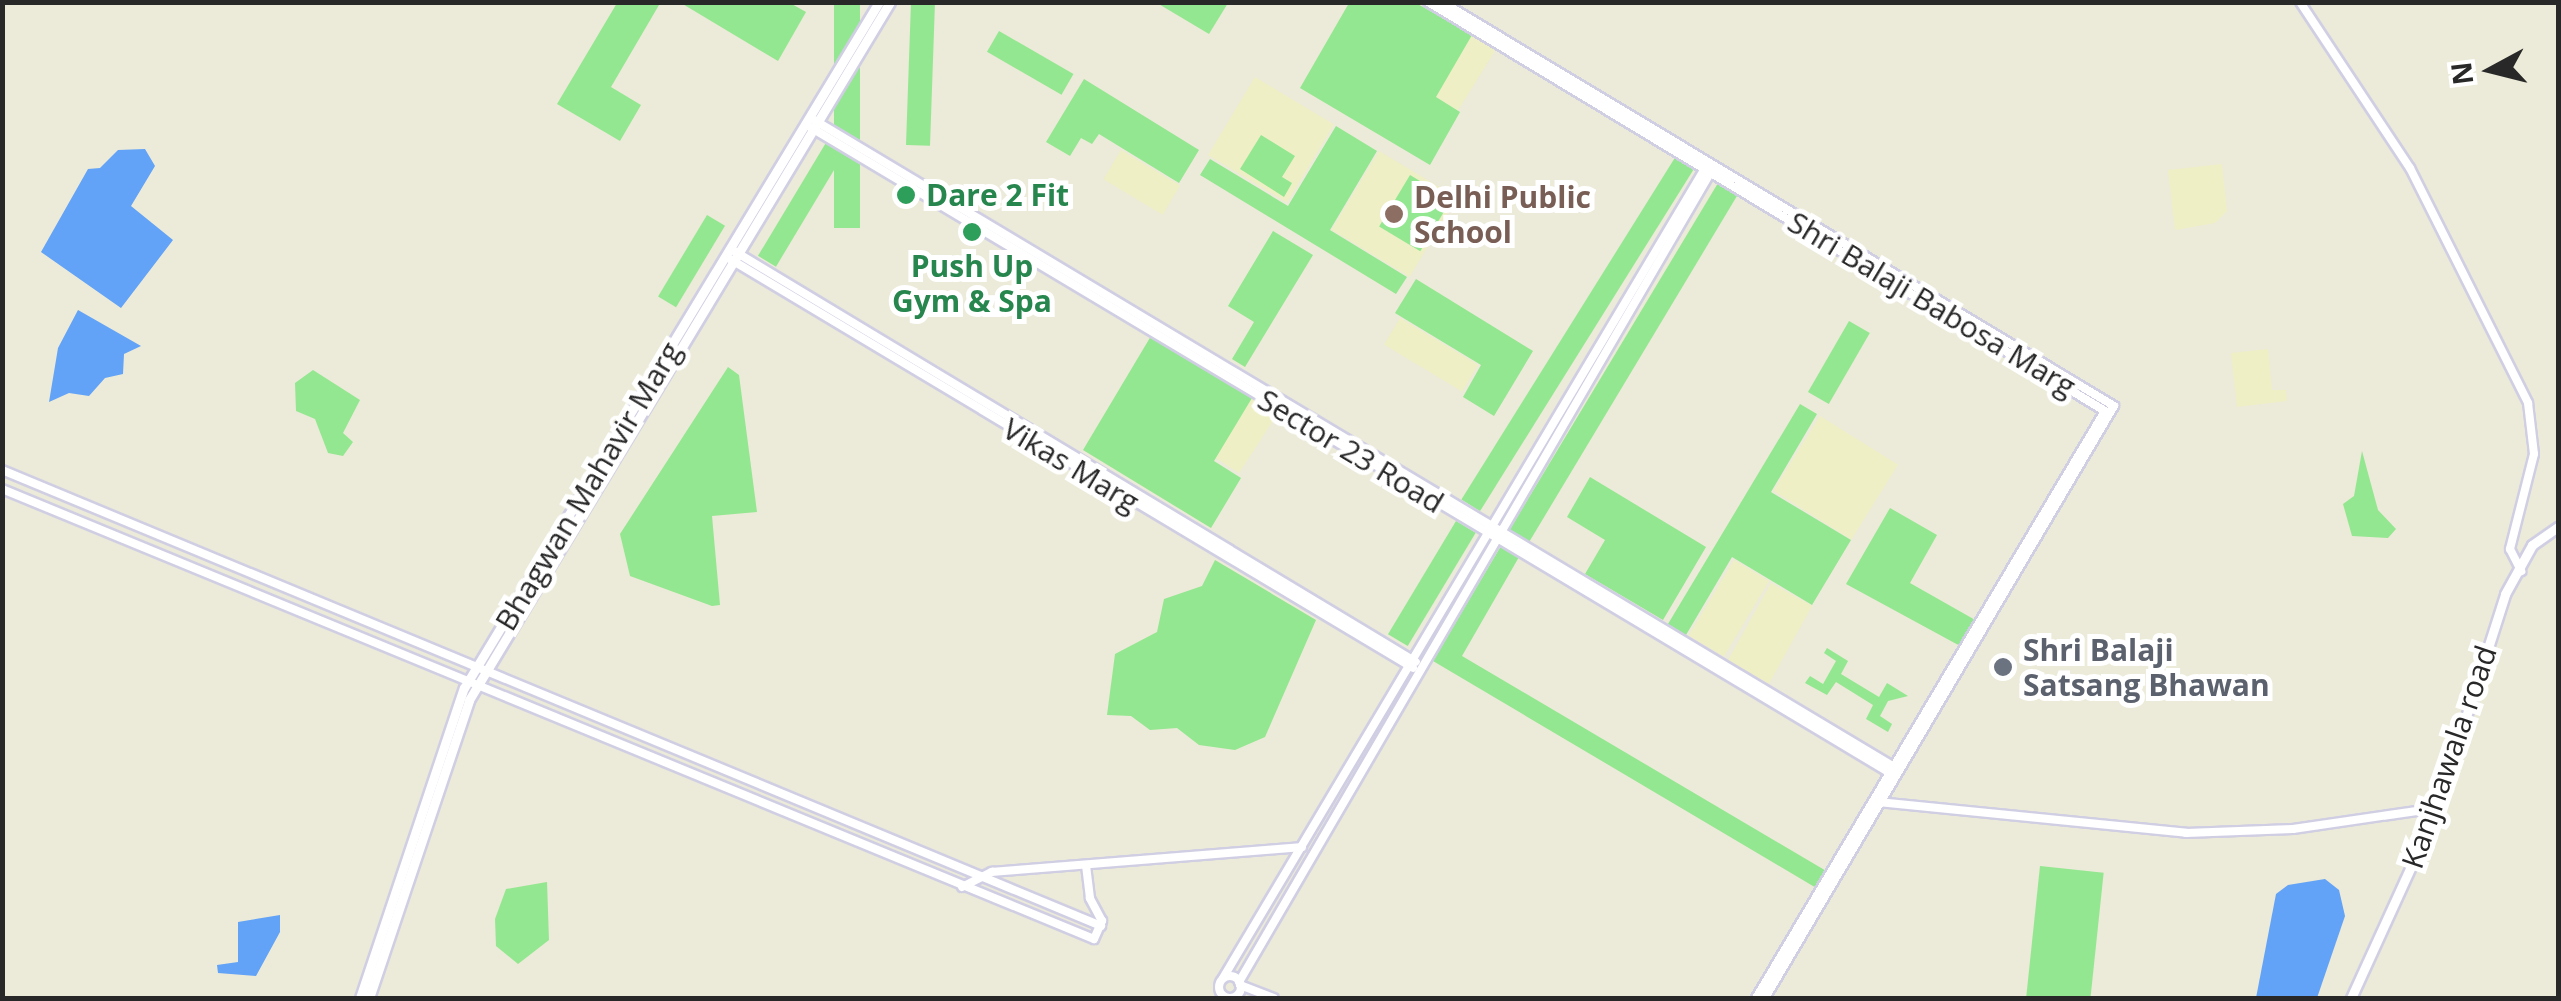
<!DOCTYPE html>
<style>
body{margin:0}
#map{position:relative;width:2561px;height:1001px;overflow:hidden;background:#ecead8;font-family:"Open Sans",sans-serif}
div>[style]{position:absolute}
.education>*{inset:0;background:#efefc6;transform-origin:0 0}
.green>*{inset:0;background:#93e790;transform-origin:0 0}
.water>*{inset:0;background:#62a2f7}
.roads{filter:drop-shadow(2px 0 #d0cee3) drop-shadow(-2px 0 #d0cee3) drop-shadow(0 2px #d0cee3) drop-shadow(0 -2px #d0cee3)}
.tertiary>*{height:8px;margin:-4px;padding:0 4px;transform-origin:4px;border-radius:4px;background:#fff}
.tertiary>.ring{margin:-4px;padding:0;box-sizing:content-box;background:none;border:8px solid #fff;border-radius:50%}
.secondary>*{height:9px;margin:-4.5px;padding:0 4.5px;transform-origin:4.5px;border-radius:4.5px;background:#fff}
.dots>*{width:28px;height:28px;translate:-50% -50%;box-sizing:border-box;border:5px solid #fff;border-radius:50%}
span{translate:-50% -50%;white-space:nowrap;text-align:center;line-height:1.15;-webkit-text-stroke:10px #fff;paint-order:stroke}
.leisure-label{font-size:30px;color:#27864d;font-weight:700}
.left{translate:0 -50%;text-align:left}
.education-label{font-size:30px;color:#785e54;font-weight:700}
.street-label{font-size:30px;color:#282828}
.worship-label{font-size:30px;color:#5b616d;font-weight:700}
.frame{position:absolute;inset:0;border:5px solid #282828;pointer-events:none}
.north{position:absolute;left:2441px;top:20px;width:100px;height:100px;-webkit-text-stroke:8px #fff;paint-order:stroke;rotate:263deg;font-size:28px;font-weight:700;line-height:40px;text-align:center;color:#282828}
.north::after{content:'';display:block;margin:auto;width:35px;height:45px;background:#282828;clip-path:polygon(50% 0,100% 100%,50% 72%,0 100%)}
</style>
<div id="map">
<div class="education">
<i style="left:1472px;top:35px;width:28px;height:72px;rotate:32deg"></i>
<i style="left:1255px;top:77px;width:92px;height:91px;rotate:31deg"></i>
<i style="left:1121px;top:150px;width:69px;height:34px;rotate:31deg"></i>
<i style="left:1379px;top:151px;width:91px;height:92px;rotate:31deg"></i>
<i style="clip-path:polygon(2222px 164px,2227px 211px,2215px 223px,2175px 230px,2168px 170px)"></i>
<i style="left:1400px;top:318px;width:91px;height:31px;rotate:31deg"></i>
<i style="clip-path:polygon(2268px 349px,2272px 390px,2286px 390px,2287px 401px,2237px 407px,2231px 353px)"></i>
<i style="left:1252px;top:398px;width:30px;height:70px;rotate:33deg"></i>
<i style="left:1820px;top:416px;width:92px;height:88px;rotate:32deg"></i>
<i style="left:1734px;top:560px;width:41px;height:88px;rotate:31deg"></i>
<i style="left:1771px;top:583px;width:47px;height:89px;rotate:29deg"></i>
</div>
<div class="green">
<i style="left:911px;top:2px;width:24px;height:143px;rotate:2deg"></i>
<i style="clip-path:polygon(617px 3px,659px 5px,611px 87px,641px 105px,620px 141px,557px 104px)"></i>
<i style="clip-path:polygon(681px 3px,790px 3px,806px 12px,778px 61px)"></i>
<i style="left:834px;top:3px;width:26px;height:225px"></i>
<i style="clip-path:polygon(1157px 3px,1228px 3px,1209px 34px)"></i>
<i style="clip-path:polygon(1349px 3px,1416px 3px,1472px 35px,1436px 97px,1460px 112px,1430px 165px,1300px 88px)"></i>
<i style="left:999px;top:31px;width:86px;height:24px;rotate:30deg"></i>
<i style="clip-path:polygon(1084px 79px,1199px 150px,1179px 183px,1099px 134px,1092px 144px,1081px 138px,1070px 156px,1046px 142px)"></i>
<i style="clip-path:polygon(1336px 126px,1377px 151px,1330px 230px,1407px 277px,1396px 294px,1200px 175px,1210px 159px,1288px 206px)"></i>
<i style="clip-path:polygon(1261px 135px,1295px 156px,1282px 177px,1292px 183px,1284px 197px,1240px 169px)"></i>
<i style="left:827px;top:141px;width:21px;height:134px;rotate:31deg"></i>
<i style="left:1676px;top:156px;width:22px;height:405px;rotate:32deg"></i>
<i style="left:1410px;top:175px;width:48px;height:60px;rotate:31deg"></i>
<i style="left:1718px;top:183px;width:23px;height:405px;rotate:31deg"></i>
<i style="left:707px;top:215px;width:21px;height:95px;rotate:31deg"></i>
<i style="clip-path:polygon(1273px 231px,1313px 255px,1245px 367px,1232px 359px,1254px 322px,1228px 306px)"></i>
<i style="clip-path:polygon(1416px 279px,1533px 351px,1494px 416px,1463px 397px,1481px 365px,1395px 313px)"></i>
<i style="left:1849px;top:321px;width:24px;height:82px;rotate:30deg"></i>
<i style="clip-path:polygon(1151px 336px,1252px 398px,1214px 461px,1241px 478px,1211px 528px,1083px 450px)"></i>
<i style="clip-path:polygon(728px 367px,739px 375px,757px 512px,712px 516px,720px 605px,712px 606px,630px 576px,620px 534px)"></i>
<i style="clip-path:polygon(313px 370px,360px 400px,343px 433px,353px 442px,343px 456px,328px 453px,315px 419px,296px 411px,295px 383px)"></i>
<i style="clip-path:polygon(1800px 404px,1817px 414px,1771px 492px,1851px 540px,1812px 605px,1732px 557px,1686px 635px,1668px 624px)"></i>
<i style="clip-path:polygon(2362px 451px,2378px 510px,2396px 529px,2388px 538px,2352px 536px,2343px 504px,2354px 496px)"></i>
<i style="clip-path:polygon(1590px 477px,1706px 547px,1663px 620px,1585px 574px,1605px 540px,1567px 517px)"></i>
<i style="clip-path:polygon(1890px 508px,1937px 535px,1910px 583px,1977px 621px,1962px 647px,1846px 584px)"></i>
<i style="left:1456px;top:521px;width:23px;height:132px;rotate:31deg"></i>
<i style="clip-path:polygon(1501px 546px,1519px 557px,1462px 656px,1828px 872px,1818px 889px,1433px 661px)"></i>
<i style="clip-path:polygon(1215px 560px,1316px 620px,1265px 737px,1235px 750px,1199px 745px,1177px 728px,1150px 730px,1131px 716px,1107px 715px,1115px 654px,1157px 632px,1164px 599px,1202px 586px)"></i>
<i style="clip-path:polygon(1827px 648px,1848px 661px,1841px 674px,1879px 697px,1887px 683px,1908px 696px,1888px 701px,1880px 716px,1892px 724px,1888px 732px,1866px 719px,1873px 705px,1836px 682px,1827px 695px,1805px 683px,1810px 676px,1823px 684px,1836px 661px,1824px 653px)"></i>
<i style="left:2040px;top:866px;width:64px;height:133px;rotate:6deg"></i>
<i style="clip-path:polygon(547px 882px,549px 940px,518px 964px,496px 946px,495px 919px,506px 889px)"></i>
</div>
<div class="water">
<i style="clip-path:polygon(145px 149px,155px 166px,131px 206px,173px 240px,121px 308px,41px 252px,88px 169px,100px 168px,118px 150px)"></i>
<i style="clip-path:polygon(78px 310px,141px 346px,124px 354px,123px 374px,105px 378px,89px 396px,69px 393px,49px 402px,58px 348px)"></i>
<i style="clip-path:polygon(2325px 879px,2339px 890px,2345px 916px,2317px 998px,2256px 998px,2276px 894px,2288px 885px)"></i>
<i style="clip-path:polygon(280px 915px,280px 932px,256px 976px,218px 973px,217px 965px,238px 962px,238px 922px)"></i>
</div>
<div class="roads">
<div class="tertiary">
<i style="left:1428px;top:2px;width:791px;rotate:31.14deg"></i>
<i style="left:2105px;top:411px;width:683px;rotate:120.73deg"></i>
<i style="left:1442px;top:2px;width:784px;rotate:31.01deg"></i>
<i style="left:2114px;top:406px;width:687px;rotate:120.52deg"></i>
<i style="left:2300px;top:2px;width:199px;rotate:56.5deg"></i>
<i style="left:2410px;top:168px;width:263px;rotate:63.3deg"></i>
<i style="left:2528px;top:403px;width:51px;rotate:83.3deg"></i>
<i style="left:2534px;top:454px;width:98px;rotate:104.2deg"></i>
<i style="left:2510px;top:549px;width:25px;rotate:63deg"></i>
<i style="left:814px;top:120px;width:1261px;rotate:30.92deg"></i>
<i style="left:810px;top:127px;width:1261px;rotate:30.88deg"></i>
<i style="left:734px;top:251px;width:796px;rotate:31.07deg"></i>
<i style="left:730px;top:259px;width:796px;rotate:30.91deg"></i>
<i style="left:2px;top:470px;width:1190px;rotate:22.53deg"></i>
<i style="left:2px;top:489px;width:1181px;rotate:22.4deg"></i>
<i style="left:1094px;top:939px;width:20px;rotate:-66deg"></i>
<i style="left:1102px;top:921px;width:26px;rotate:-118deg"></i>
<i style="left:1090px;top:898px;width:31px;rotate:-97deg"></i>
<i style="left:1878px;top:802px;width:310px;rotate:5.7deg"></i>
<i style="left:2186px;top:833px;width:107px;rotate:-2.1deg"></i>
<i style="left:2293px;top:829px;width:146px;rotate:-8.3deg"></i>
<i style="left:962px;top:887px;width:34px;rotate:-27deg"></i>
<i style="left:992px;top:872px;width:311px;rotate:-4.6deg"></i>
<i class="ring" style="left:1219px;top:976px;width:14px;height:14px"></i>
<i style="left:1223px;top:978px;width:946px;rotate:-59.23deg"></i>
<i style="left:1239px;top:982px;width:940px;rotate:-59.78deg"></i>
<i style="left:1240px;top:985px;width:36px;rotate:21deg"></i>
</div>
<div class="secondary">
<i style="left:360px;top:998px;width:327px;rotate:-71.5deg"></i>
<i style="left:464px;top:688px;width:802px;rotate:-58.83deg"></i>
<i style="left:369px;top:998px;width:314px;rotate:-71.4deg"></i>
<i style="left:469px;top:700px;width:815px;rotate:-58.9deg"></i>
<i style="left:2351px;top:998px;width:202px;rotate:-65.5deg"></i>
<i style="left:2435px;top:814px;width:231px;rotate:-72.3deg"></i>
<i style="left:2505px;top:594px;width:56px;rotate:-61.1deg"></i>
<i style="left:2532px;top:545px;width:32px;rotate:-35deg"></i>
</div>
</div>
<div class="dots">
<i style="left:906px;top:195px;background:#2e9e5b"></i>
<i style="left:1394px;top:214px;background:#8d6e63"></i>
<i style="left:972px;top:232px;background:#2e9e5b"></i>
<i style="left:2003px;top:667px;background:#6b7280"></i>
</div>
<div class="leisure-label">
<span class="left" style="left:926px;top:195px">Dare 2 Fit</span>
<span style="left:972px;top:283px">Push Up<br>Gym &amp; Spa</span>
</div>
<div class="education-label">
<span class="left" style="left:1414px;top:214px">Delhi Public<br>School</span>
</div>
<div class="street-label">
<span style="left:1932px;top:304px;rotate:31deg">Shri Balaji Babosa Marg</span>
<span style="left:1351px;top:451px;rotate:31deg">Sector 23 Road</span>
<span style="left:1071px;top:465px;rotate:31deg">Vikas Marg</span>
<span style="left:588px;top:486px;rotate:-59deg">Bhagwan Mahavir Marg</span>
<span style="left:2449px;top:757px;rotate:-71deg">Kanjhawala road</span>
</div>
<div class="worship-label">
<span class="left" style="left:2023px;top:667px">Shri Balaji<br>Satsang Bhawan</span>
</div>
<div class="frame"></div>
<div class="north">N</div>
</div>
